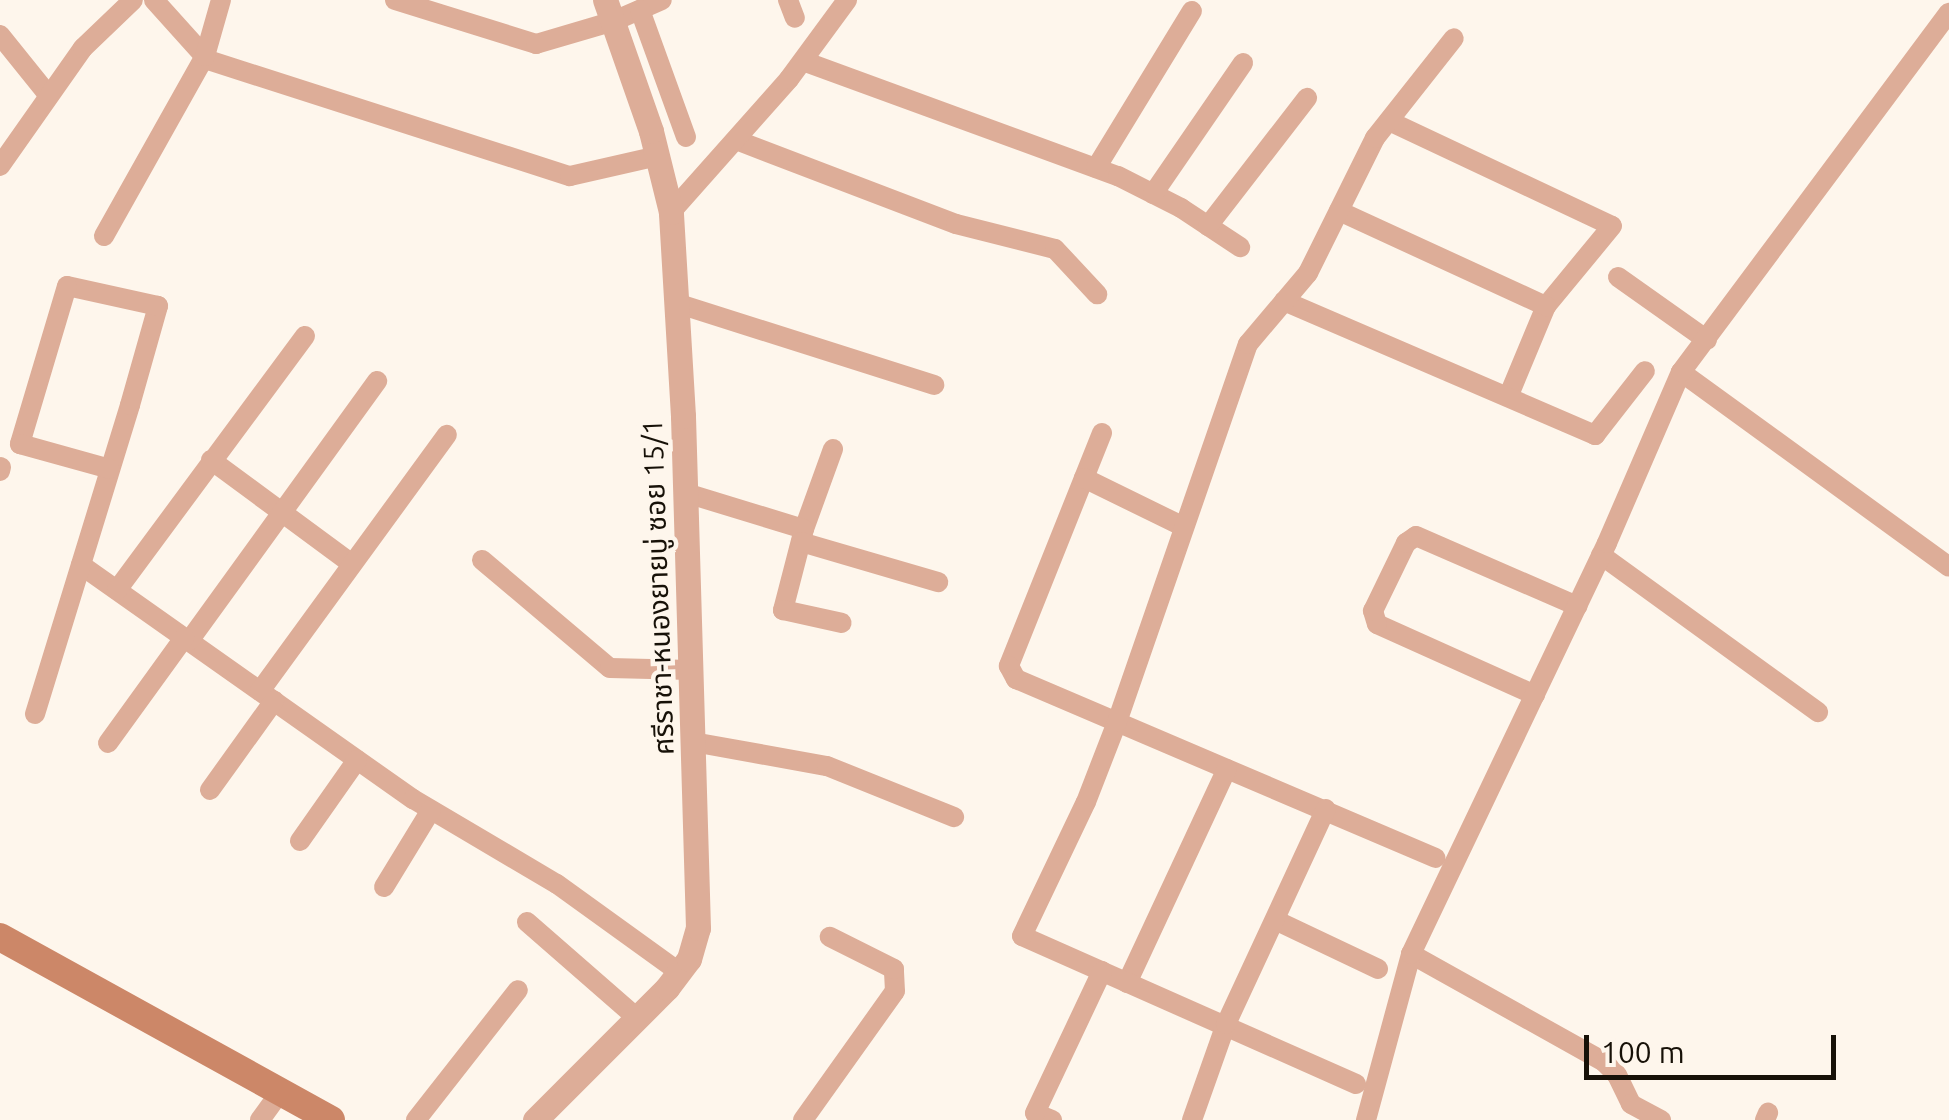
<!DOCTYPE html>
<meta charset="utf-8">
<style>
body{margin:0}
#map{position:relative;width:1949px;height:1120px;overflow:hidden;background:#fef6ec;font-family:Ubuntu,"Noto Sans Thai",sans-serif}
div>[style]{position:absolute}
.minor>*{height:20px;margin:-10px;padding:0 10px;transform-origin:10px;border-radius:10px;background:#ddad98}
.tertiary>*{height:25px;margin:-12.5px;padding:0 12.5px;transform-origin:12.5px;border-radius:12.5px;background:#ddad98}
.secondary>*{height:28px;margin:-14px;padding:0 14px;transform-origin:14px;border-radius:14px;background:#cc8768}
span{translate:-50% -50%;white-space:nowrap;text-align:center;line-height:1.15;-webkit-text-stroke:9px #fef6ec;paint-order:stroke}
.street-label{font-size:28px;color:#171108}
.scale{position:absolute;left:1584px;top:1035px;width:252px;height:45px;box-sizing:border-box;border:5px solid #171108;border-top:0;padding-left:12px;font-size:30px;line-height:35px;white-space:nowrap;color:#171108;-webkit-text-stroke:8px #fef6ec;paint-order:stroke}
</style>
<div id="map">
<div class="minor">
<i style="left:154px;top:0;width:81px;rotate:48deg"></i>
<i style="left:208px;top:60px;width:380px;rotate:17.8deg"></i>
<i style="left:570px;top:176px;width:89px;rotate:-12.9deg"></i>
<i style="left:395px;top:0;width:148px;rotate:17.3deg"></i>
<i style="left:536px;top:44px;width:81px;rotate:-16.4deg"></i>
<i style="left:614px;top:21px;width:52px;rotate:-23.6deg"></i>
<i style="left:788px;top:0;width:19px;rotate:69deg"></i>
<i style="left:640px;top:10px;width:135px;rotate:70.1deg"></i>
<i style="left:0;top:35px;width:78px;rotate:51.2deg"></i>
<i style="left:803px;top:61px;width:335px;rotate:20.1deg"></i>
<i style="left:1118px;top:176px;width:71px;rotate:26.9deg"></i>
<i style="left:1181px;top:208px;width:71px;rotate:33.5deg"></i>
<i style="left:1389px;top:121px;width:246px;rotate:25.2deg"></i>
<i style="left:1612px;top:226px;width:104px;rotate:129.5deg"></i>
<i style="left:1546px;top:306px;width:96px;rotate:112.6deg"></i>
<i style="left:736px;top:140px;width:235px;rotate:20.9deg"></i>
<i style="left:956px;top:224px;width:102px;rotate:14.2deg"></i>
<i style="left:1055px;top:249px;width:62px;rotate:47deg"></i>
<i style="left:0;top:166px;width:144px;rotate:-54.9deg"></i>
<i style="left:83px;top:48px;width:69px;rotate:-43.8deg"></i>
<i style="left:1096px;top:168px;width:184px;rotate:-58.6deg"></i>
<i style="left:1153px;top:194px;width:159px;rotate:-55.5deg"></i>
<i style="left:1339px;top:211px;width:228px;rotate:24.7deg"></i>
<i style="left:671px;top:212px;width:178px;rotate:-48.4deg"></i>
<i style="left:789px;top:79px;width:98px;rotate:-53.7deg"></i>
<i style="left:1208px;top:226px;width:162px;rotate:-52.3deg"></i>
<i style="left:104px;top:236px;width:206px;rotate:-60.7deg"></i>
<i style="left:205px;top:56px;width:58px;rotate:-74.1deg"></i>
<i style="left:1618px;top:277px;width:109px;rotate:35.3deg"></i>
<i style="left:1284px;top:301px;width:339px;rotate:23.3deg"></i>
<i style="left:1595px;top:435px;width:81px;rotate:-52deg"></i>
<i style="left:676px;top:303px;width:271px;rotate:17.6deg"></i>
<i style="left:1681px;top:372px;width:331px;rotate:36deg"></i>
<i style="left:1102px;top:433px;width:251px;rotate:111.8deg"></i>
<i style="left:1009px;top:666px;width:15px;rotate:62deg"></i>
<i style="left:1016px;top:679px;width:456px;rotate:23.1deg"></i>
<i style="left:833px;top:449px;width:85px;rotate:109.9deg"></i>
<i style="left:804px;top:529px;width:84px;rotate:104.5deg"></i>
<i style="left:783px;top:610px;width:60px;rotate:12.4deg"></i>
<i style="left:211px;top:460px;width:175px;rotate:36.4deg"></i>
<i style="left:0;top:471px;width:4px;rotate:-76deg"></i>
<i style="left:1084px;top:478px;width:111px;rotate:26.1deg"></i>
<i style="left:686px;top:493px;width:123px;rotate:17deg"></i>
<i style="left:801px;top:542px;width:143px;rotate:16.3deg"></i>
<i style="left:1601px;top:555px;width:268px;rotate:35.9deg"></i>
<i style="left:482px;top:560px;width:167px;rotate:40.2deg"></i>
<i style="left:610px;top:668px;width:81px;rotate:1.4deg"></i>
<i style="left:81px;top:565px;width:406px;rotate:35.2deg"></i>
<i style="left:413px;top:799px;width:167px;rotate:30.6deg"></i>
<i style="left:557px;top:884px;width:150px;rotate:35.8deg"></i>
<i style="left:117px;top:590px;width:316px;rotate:-53.5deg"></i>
<i style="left:189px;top:641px;width:321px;rotate:-54.1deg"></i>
<i style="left:260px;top:691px;width:317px;rotate:-53.9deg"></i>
<i style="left:1535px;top:695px;width:173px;rotate:-155.8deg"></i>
<i style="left:1377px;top:624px;width:14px;rotate:-107deg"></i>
<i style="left:1373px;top:611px;width:76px;rotate:-64.1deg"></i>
<i style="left:1406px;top:543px;width:12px;rotate:-35deg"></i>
<i style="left:1416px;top:536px;width:176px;rotate:23.5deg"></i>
<i style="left:35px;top:714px;width:323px;rotate:-72.9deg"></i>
<i style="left:130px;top:405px;width:103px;rotate:-74.2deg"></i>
<i style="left:158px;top:306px;width:93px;rotate:-167.6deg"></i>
<i style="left:67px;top:286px;width:165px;rotate:106.6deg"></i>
<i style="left:20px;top:444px;width:93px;rotate:15.5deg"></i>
<i style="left:693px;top:742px;width:136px;rotate:10.2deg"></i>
<i style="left:827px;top:766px;width:137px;rotate:21.9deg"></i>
<i style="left:108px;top:743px;width:130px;rotate:-54.1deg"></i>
<i style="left:210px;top:790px;width:110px;rotate:-54.3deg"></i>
<i style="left:300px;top:841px;width:99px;rotate:-54.9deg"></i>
<i style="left:384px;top:887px;width:90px;rotate:-58.6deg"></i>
<i style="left:1275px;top:920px;width:114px;rotate:25.4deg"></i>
<i style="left:527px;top:922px;width:146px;rotate:41.1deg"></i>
<i style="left:1411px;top:954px;width:221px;rotate:29.2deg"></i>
<i style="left:1604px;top:1062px;width:18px;rotate:45deg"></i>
<i style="left:1617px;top:1075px;width:32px;rotate:64deg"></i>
<i style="left:1631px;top:1104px;width:34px;rotate:28deg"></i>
<i style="left:1127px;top:983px;width:236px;rotate:-65deg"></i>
<i style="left:1356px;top:1084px;width:365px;rotate:-156.1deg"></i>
<i style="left:1022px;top:936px;width:148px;rotate:-64.5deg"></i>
<i style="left:1086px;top:802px;width:86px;rotate:-68.8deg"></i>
<i style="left:1117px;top:722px;width:400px;rotate:-70.9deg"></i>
<i style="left:1248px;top:344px;width:93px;rotate:-49.8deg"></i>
<i style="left:1308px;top:273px;width:151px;rotate:-63.6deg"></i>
<i style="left:1375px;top:138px;width:127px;rotate:-51.7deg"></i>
<i style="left:260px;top:1120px;width:34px;rotate:-54deg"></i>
<i style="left:416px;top:1120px;width:165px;rotate:-51.9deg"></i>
<i style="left:803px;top:1120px;width:158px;rotate:-54.5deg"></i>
<i style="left:895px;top:991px;width:22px;rotate:-93deg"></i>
<i style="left:894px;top:969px;width:72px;rotate:-153.4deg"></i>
<i style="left:1052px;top:1120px;width:18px;rotate:-158deg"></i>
<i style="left:1035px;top:1113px;width:157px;rotate:-64.7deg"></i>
<i style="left:1192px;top:1120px;width:102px;rotate:-70.5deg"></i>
<i style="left:1226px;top:1024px;width:237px;rotate:-65.1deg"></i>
<i style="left:1366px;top:1120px;width:172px;rotate:-74.8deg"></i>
<i style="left:1411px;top:954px;width:455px;rotate:-64.5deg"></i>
<i style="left:1607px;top:543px;width:186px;rotate:-66.6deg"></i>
<i style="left:1681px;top:372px;width:448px;rotate:-53.3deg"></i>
<i style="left:1765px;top:1120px;width:8px;rotate:-67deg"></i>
</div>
<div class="tertiary">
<i style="left:535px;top:1120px;width:187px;rotate:-45deg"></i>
<i style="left:667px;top:988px;width:36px;rotate:-53deg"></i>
<i style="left:689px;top:959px;width:32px;rotate:-74deg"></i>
<i style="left:698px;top:928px;width:512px;rotate:-91.68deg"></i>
<i style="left:683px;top:416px;width:204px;rotate:-93.4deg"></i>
<i style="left:671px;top:212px;width:83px;rotate:-103.9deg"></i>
<i style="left:651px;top:131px;width:139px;rotate:-109.3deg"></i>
</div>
<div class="secondary">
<i style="left:0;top:937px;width:378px;rotate:28.9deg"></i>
</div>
<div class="street-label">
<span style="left:658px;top:587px;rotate:-92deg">ศรีราชา-หนองยายบู่ ซอย 15/1</span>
</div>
<div class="scale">100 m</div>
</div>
